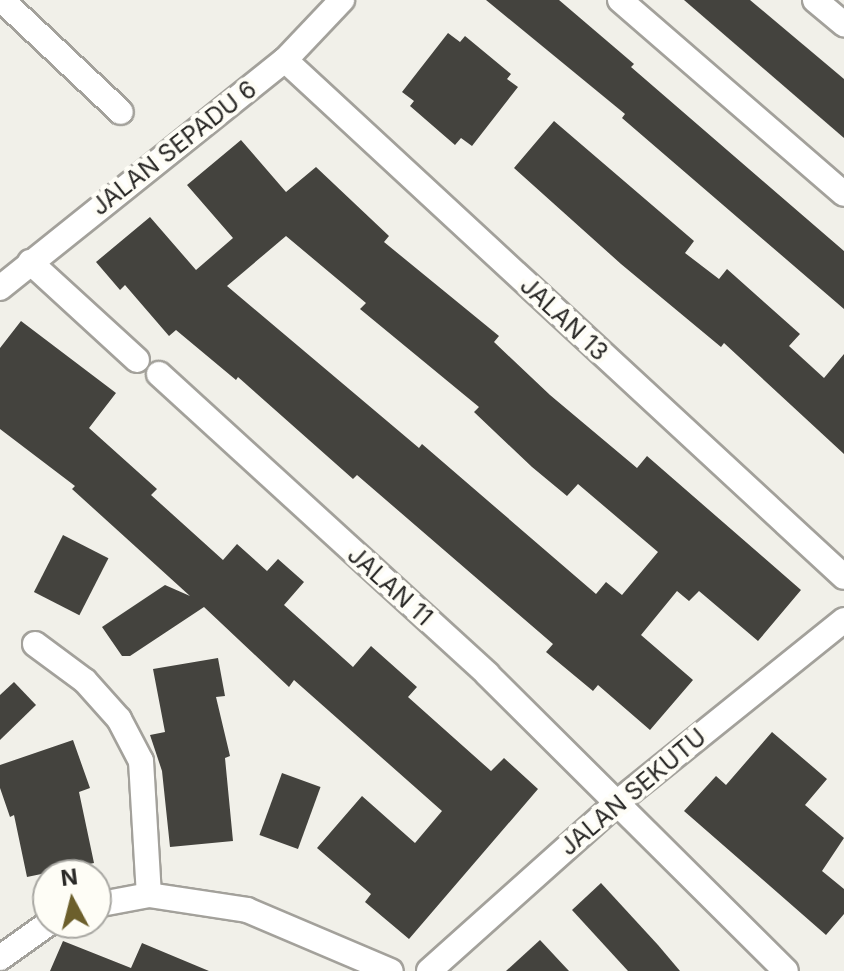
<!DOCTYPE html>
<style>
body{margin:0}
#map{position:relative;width:844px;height:971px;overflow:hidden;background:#f1f0e9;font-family:Inter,sans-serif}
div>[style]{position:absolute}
.building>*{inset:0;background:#44433e;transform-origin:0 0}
.roads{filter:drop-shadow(2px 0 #a3a19b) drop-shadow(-2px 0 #a3a19b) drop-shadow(0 2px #a3a19b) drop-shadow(0 -2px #a3a19b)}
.street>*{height:24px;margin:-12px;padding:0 12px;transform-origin:12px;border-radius:12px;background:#fff}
span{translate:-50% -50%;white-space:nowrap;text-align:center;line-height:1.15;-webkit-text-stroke:8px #fefdf6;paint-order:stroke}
.street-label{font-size:24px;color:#2a2927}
.north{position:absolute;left:32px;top:859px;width:80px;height:80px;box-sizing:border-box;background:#fefdf6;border:2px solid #a9a8a3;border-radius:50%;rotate:353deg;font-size:22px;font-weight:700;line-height:32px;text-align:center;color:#2a2927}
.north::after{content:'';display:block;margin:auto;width:28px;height:36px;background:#6c5f2c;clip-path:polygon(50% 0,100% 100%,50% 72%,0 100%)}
</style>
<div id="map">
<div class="building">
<i style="clip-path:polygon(486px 0,559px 0,634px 64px,631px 67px,844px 251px,844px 309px,622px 118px,625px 114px)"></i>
<i style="clip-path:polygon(684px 0,750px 0,844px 79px,844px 138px)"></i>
<i style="clip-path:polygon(448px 33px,460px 42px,465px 36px,511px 74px,507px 79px,518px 87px,472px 146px,461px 138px,455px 145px,410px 106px,414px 101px,402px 92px)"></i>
<i style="clip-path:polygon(554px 121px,694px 241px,685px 253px,719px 279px,727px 269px,800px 334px,789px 346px,824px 378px,844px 354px,844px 454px,724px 343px,721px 347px,621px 264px,514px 168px)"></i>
<i style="clip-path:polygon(evenodd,241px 140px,286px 192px,316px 167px,389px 236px,384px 242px,499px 336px,494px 342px,550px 395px,637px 468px,647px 456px,801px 590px,758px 641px,699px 591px,689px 601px,677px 591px,641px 635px,693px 680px,650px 730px,598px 685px,593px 691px,546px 652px,553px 644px,357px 475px,353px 479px,238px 377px,236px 380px,176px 330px,169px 336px,125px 285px,120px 290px,96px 262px,150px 217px,196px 270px,233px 238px,187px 185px,241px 140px,286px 236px,366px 303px,360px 309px,479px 407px,474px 412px,532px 467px,567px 496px,578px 484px,658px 552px,622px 595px,606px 582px,596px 594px,422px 444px,419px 448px,227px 286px,286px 236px)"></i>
<i style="clip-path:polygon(21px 321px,116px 393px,89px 428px,157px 489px,151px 495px,223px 560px,237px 544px,267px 571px,278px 559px,304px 582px,284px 605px,353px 667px,371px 646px,417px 687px,408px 697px,491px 771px,504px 758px,538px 789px,409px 939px,365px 902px,371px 894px,317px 848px,362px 796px,415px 843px,442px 811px,294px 680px,289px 687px,204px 607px,130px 656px,122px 656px,102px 627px,165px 585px,190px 596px,72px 489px,75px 486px,0 429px,0 348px)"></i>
<i style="left:63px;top:535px;width:51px;height:64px;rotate:27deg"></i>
<i style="clip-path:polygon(218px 658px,225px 696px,216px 697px,230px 756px,225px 758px,233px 841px,170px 847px,162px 771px,150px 735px,165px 732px,153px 669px)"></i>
<i style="clip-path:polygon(14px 682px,36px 705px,0 740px,0 695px)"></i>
<i style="clip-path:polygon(772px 732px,827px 779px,805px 805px,844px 838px,822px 871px,844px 889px,844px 914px,826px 935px,684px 811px,716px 776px,726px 785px)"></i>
<i style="clip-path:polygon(73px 740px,90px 788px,79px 792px,94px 863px,27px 877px,14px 815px,10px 817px,0 788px,0 765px)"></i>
<i style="left:282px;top:773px;width:41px;height:66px;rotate:20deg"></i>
<i style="clip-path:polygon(601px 883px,658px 945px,680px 971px,628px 971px,572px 910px)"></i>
<i style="clip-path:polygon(540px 940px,569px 971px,506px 971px)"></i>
<i style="clip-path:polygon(63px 941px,131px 968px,142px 943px,209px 971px,50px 971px)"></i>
</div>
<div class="roads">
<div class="street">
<i style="left:2px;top:0;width:163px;rotate:43.3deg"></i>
<i style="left:620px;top:0;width:296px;rotate:40.9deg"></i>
<i style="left:815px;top:0;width:38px;rotate:40deg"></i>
<i style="left:285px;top:60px;width:761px;rotate:42.76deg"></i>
<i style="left:30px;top:262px;width:145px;rotate:42.5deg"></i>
<i style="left:0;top:288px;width:365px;rotate:-38.7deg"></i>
<i style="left:285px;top:60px;width:83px;rotate:-46.5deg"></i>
<i style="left:159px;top:374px;width:445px;rotate:42.4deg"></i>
<i style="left:487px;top:674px;width:421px;rotate:44.8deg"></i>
<i style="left:35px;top:644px;width:62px;rotate:36.5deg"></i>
<i style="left:85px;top:681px;width:51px;rotate:48.2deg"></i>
<i style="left:119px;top:719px;width:47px;rotate:62.4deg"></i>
<i style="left:141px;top:761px;width:134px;rotate:86.6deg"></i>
<i style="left:96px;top:905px;width:54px;rotate:-10.7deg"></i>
<i style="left:149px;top:895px;width:99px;rotate:8.7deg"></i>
<i style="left:247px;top:910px;width:156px;rotate:23deg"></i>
<i style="left:0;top:958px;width:60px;rotate:-35.5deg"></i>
<i style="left:429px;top:971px;width:255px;rotate:-41.8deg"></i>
<i style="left:619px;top:801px;width:289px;rotate:-38.8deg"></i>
</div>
</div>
<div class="street-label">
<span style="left:174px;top:148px;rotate:-38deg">JALAN SEPADU 6</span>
<span style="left:564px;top:319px;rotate:43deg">JALAN 13</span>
<span style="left:390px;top:586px;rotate:42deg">JALAN 11</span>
<span style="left:633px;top:792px;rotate:-40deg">JALAN SEKUTU</span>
</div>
<div class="north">N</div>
</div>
